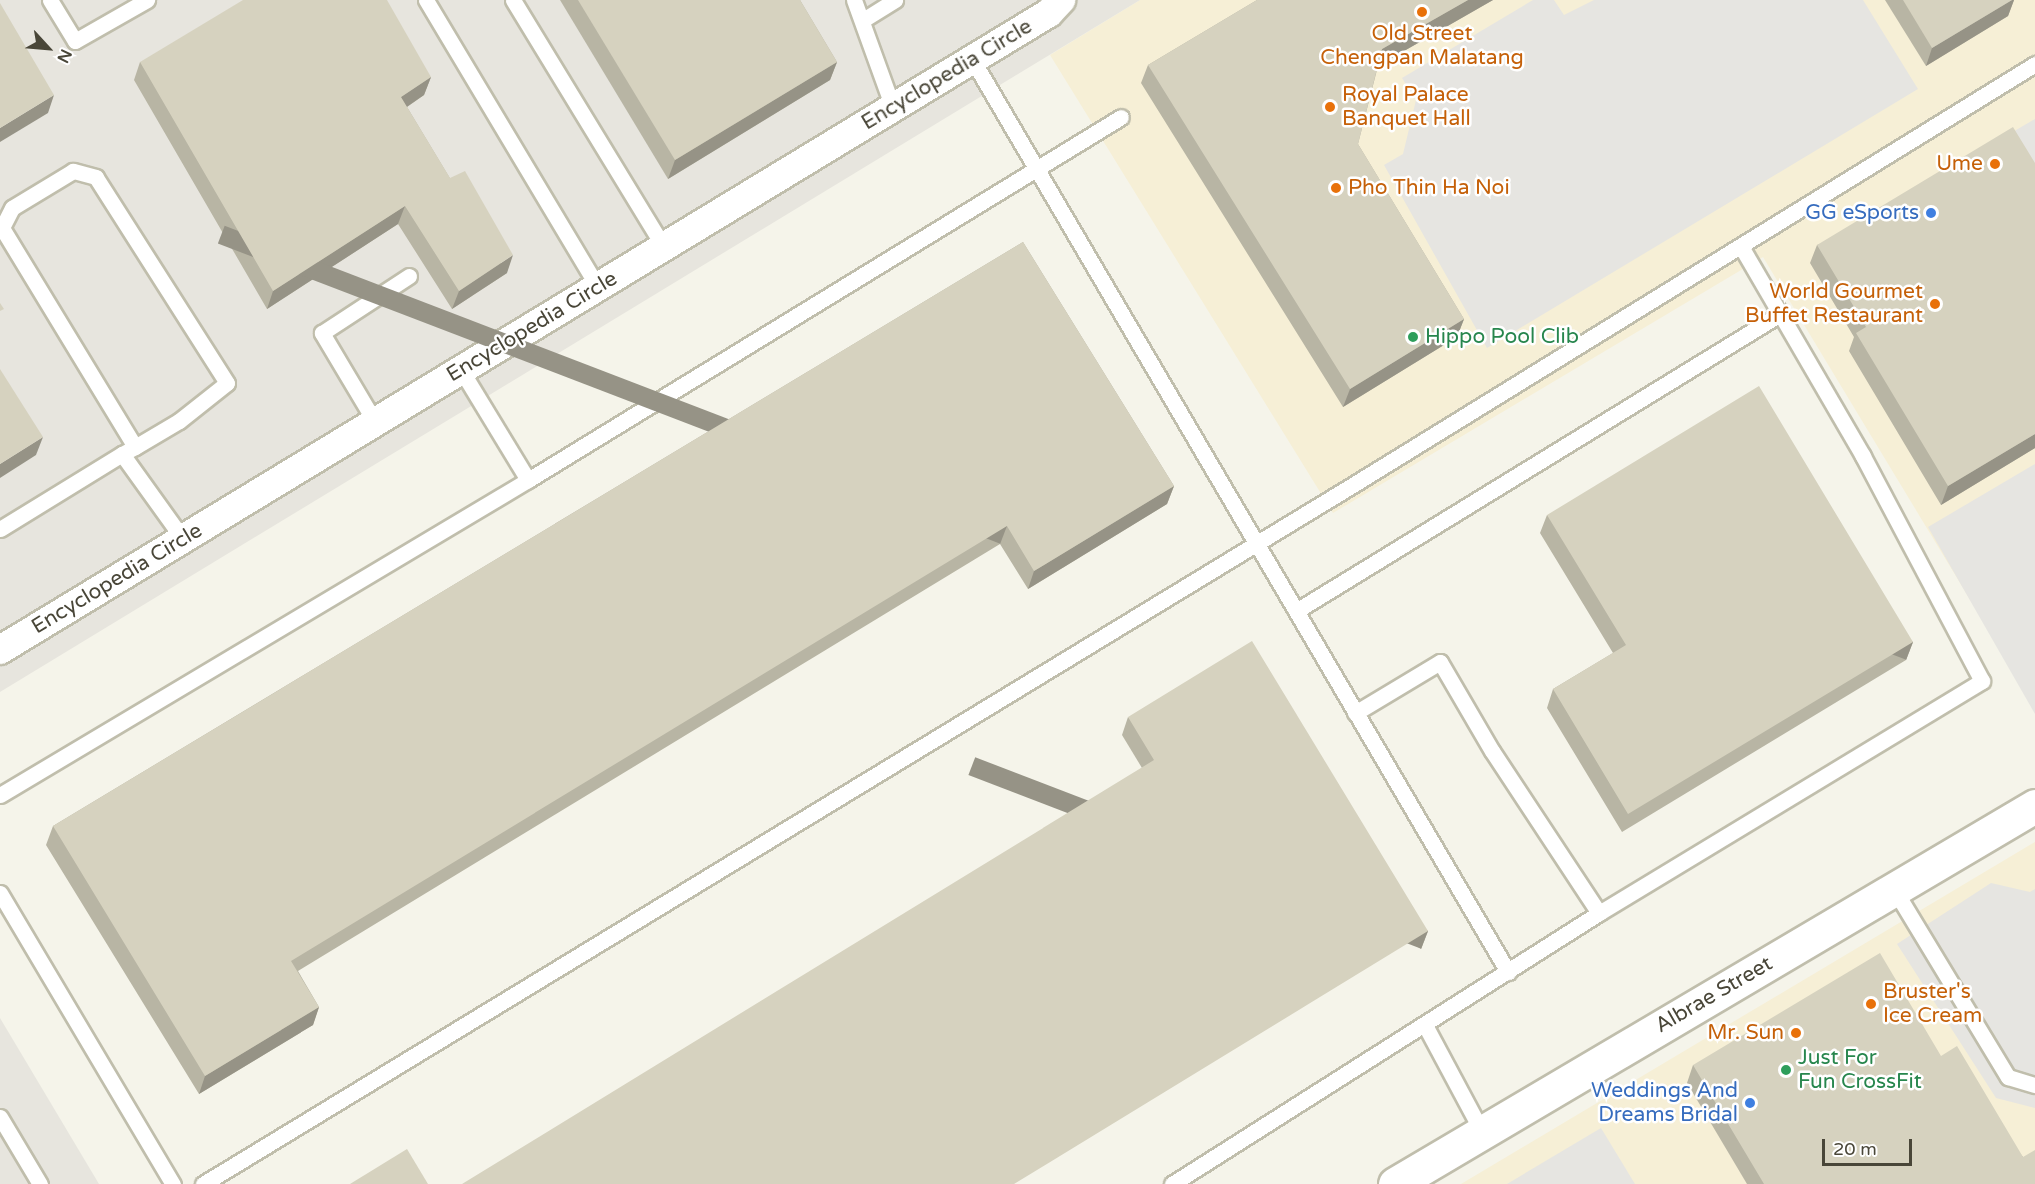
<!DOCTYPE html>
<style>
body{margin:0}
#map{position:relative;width:2035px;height:1184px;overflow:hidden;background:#f5f4ea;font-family:"Varela Round",sans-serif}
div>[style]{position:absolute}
.commercial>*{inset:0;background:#f6efd6}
.industrial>*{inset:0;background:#e7e5de}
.parking>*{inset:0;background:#e6e5e1}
.roads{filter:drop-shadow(2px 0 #c0beac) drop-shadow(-2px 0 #c0beac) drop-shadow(0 2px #c0beac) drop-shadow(0 -2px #c0beac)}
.service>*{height:15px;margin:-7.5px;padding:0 7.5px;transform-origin:7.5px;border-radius:7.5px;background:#fff}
.minor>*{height:28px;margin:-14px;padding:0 14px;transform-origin:14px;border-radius:14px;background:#fff}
.tertiary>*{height:33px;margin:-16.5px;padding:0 16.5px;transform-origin:16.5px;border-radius:16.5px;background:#fff}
.wall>*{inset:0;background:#b8b5a4}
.shaded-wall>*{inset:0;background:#969386;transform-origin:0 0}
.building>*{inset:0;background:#d6d2bf}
.dots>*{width:16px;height:16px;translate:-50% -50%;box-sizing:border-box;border:3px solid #fff;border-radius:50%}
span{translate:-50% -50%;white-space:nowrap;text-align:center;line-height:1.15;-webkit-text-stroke:5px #fff;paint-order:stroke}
.food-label{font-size:21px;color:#c56008}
.left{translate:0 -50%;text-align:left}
.right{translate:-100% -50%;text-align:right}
.street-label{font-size:21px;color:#494638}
.shop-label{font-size:21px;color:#366cbe}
.leisure-label{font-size:21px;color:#27864d}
.north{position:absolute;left:18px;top:18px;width:60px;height:60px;-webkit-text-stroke:4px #fff;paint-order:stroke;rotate:116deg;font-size:16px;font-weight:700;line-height:24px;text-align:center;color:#494638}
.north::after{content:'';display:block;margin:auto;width:21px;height:27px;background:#494638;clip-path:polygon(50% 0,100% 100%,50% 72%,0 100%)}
.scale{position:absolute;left:1822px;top:1139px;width:90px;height:27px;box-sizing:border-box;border:3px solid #494638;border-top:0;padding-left:8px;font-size:18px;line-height:21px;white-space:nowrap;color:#494638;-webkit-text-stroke:4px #fff;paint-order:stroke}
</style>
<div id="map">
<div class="commercial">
<i style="clip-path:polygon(1140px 0,2035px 0,2035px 707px,1763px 257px,1333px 513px,1050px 55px)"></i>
<i style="clip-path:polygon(2035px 842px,2035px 1184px,1461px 1184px)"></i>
</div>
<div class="industrial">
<i style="clip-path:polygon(0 0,1140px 0,0 692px)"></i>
<i style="clip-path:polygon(0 1018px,99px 1184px,0 1184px)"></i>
</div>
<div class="parking">
<i style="clip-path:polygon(1533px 0,1554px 0,1564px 15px,1594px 0,1863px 0,1918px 89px,1487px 348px,1384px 165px,1403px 154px,1416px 100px,1402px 78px)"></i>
<i style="clip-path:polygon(2035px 119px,2035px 173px,2011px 133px)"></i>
<i style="clip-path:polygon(2035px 464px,2035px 714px,1928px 527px)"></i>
<i style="clip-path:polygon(1991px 883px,2030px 892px,2035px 889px,2035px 1108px,1996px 1098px,1897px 944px)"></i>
<i style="clip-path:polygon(1601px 1128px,1635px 1184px,1507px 1184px)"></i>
</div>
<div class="roads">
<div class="service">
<i style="left:50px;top:0;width:48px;rotate:58.6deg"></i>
<i style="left:75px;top:41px;width:83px;rotate:-29.7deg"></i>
<i style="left:426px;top:0;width:335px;rotate:59.1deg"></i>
<i style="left:513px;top:0;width:289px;rotate:58.6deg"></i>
<i style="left:854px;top:0;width:115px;rotate:70.1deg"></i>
<i style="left:863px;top:20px;width:38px;rotate:-32deg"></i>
<i style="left:972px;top:59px;width:1059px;rotate:59.58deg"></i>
<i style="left:375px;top:422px;width:104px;rotate:-120.8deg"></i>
<i style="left:322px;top:333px;width:104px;rotate:-33.2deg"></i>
<i style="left:122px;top:454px;width:15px;rotate:-28deg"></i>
<i style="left:135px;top:447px;width:51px;rotate:-30.6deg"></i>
<i style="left:179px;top:421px;width:61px;rotate:-38.4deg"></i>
<i style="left:227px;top:383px;width:244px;rotate:-122.5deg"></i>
<i style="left:96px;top:177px;width:24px;rotate:-165deg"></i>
<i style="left:73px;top:171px;width:71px;rotate:148.8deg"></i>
<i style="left:12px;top:208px;width:22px;rotate:117deg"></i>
<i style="left:2px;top:228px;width:256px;rotate:58.7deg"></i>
<i style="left:528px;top:480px;width:695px;rotate:-31.47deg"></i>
<i style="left:0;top:529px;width:143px;rotate:-31.6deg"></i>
<i style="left:122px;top:454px;width:105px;rotate:54.3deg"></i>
<i style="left:1296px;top:611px;width:568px;rotate:-31.53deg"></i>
<i style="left:0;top:795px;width:615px;rotate:-30.82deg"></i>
<i style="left:528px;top:480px;width:129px;rotate:-121.3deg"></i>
<i style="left:1894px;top:889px;width:220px;rotate:58.8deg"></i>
<i style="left:2008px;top:1077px;width:28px;rotate:17deg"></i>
<i style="left:0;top:893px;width:339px;rotate:59.3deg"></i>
<i style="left:1599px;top:913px;width:448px;rotate:-31.2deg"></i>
<i style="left:1982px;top:681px;width:255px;rotate:-117.9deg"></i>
<i style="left:1863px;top:456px;width:243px;rotate:-120.2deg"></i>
<i style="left:1426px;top:1027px;width:119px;rotate:61.9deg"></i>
<i style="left:0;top:1117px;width:78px;rotate:59.2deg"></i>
<i style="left:203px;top:1184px;width:1344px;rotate:-31.3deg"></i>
<i style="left:1351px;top:486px;width:804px;rotate:-31.67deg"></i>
<i style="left:1172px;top:1184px;width:506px;rotate:-32.4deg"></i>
<i style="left:1599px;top:913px;width:194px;rotate:-123.4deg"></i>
<i style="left:1492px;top:751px;width:103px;rotate:-120.3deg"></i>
<i style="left:1440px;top:662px;width:99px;rotate:149deg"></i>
</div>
<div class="minor">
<i style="left:0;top:650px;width:1227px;rotate:-31.27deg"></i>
<i style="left:1049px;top:13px;width:18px;rotate:-47deg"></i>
</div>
<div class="tertiary">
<i style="left:1395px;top:1184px;width:743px;rotate:-30.57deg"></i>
</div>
</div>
<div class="wall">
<i style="clip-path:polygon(560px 0,800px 0,837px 62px,830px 80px,668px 179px)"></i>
<i style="clip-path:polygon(1257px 0,1493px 0,1378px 66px,1358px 144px,1464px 319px,1457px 337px,1343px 407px,1141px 83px,1148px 65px)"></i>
<i style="clip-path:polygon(1885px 0,2014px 0,2008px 16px,1926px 66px)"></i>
<i style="clip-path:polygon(140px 62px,431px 77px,424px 95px,407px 107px,507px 273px,452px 309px,398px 224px,267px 309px,134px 80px)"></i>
<i style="clip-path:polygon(2035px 163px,2035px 448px,1941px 505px,1849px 351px,1854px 337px,1810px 263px,1817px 245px)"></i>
<i style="clip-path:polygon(1023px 242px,1174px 486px,1167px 504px,1028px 589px,1000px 544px,298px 971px,319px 1007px,313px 1025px,199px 1094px,46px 845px,53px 826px)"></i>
<i style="clip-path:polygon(1547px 515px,1913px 642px,1906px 660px,1622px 832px,1547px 708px,1553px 689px,1613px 653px,1540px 533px)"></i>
<i style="clip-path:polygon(1128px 717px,1428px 931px,1421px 949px,1142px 768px,1122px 735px)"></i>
<i style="clip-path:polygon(1941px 1056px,2023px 1157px,2035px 1184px,1747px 1184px,1687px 1083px,1693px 1065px)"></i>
</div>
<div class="shaded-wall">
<i style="clip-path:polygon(1468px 0,1493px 0,1376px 67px,1382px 49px)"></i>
<i style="clip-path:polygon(2012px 0,2014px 0,2008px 16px,1926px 66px,1932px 48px)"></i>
<i style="clip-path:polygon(837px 62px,830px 80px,668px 179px,675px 160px)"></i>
<i style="clip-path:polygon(431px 77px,424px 95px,395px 115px,401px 97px)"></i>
<i style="clip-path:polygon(54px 95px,48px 113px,0 142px,0 128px)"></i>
<i style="clip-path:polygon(405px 206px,398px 224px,267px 309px,273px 291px)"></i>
<i style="clip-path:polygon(513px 255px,507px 273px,452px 309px,459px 291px)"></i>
<i style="clip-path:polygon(1464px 319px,1457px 337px,1343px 407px,1350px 389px)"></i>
<i style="clip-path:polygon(2035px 434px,2035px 448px,1941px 505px,1948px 486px)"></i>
<i style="clip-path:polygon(43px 437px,36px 455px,0 478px,0 464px)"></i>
<i style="clip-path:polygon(1174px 486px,1167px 504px,1028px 589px,1034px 571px)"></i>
<i style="left:1007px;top:526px;width:19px;height:838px;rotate:111deg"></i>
<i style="left:1913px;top:642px;width:19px;height:333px;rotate:111deg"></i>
<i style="left:1428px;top:931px;width:19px;height:485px;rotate:111deg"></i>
<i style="clip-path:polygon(319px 1007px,313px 1025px,199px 1094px,205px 1076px)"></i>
</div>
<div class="building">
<i style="clip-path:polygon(243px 0,387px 0,431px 77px,401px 97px,450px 178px,465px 171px,513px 255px,459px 291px,405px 206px,273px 291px,140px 62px)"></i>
<i style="clip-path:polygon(578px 0,800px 0,837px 62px,675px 160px)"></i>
<i style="clip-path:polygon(1257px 0,1468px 0,1382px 49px,1358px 144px,1464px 319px,1350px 389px,1148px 65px)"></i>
<i style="clip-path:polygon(1903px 0,2012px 0,1932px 48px)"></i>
<i style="clip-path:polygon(0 3px,54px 95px,0 128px)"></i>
<i style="clip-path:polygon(2013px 127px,2035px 163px,2035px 434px,1948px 486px,1856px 333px,1866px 327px,1817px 245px)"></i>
<i style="clip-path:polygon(1023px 242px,1174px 486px,1034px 571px,1007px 526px,291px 961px,319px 1007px,205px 1076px,53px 826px)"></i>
<i style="clip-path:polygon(0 303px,4px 309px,0 311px)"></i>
<i style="clip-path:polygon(0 369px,43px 437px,0 464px)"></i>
<i style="clip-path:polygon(1759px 386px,1913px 642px,1628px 814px,1553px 689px,1626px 645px,1547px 515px)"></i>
<i style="clip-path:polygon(1252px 641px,1428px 931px,1014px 1184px,462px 1184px,1154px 760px,1128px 717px)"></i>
<i style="clip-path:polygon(1880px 953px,1941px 1056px,1957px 1046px,2023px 1157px,2035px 1150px,2035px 1184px,1764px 1184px,1693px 1065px)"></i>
<i style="clip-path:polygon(407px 1149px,428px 1184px,350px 1184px)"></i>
</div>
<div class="dots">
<i style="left:1422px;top:12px;background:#e8710a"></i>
<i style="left:1330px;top:107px;background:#e8710a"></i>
<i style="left:1995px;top:164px;background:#e8710a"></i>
<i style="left:1336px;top:188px;background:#e8710a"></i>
<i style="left:1931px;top:213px;background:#3f7fe0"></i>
<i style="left:1935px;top:304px;background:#e8710a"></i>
<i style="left:1413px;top:337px;background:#2e9e5b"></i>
<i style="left:1871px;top:1004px;background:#e8710a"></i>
<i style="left:1796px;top:1033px;background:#e8710a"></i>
<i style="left:1786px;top:1070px;background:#2e9e5b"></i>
<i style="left:1750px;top:1103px;background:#3f7fe0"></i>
</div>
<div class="food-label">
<span style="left:1422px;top:46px">Old Street<br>Chengpan Malatang</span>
<span class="left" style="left:1342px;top:107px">Royal Palace<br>Banquet Hall</span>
<span class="right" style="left:1983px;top:164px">Ume</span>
<span class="left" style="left:1348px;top:188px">Pho Thin Ha Noi</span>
<span class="right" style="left:1923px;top:304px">World Gourmet<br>Buffet Restaurant</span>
<span class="left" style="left:1883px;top:1004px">Bruster's<br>Ice Cream</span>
<span class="right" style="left:1784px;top:1033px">Mr. Sun</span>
</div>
<div class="street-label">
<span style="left:947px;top:75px;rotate:-31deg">Encyclopedia Circle</span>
<span style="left:532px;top:327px;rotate:-31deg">Encyclopedia Circle</span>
<span style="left:117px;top:579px;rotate:-31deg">Encyclopedia Circle</span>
<span style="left:1714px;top:995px;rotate:-30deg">Albrae Street</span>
</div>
<div class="shop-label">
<span class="right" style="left:1919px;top:213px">GG eSports</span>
<span class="right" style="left:1738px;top:1103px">Weddings And<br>Dreams Bridal</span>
</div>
<div class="leisure-label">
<span class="left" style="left:1425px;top:337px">Hippo Pool Clib</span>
<span class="left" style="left:1798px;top:1070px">Just For<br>Fun CrossFit</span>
</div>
<div class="north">N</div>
<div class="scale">20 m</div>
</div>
